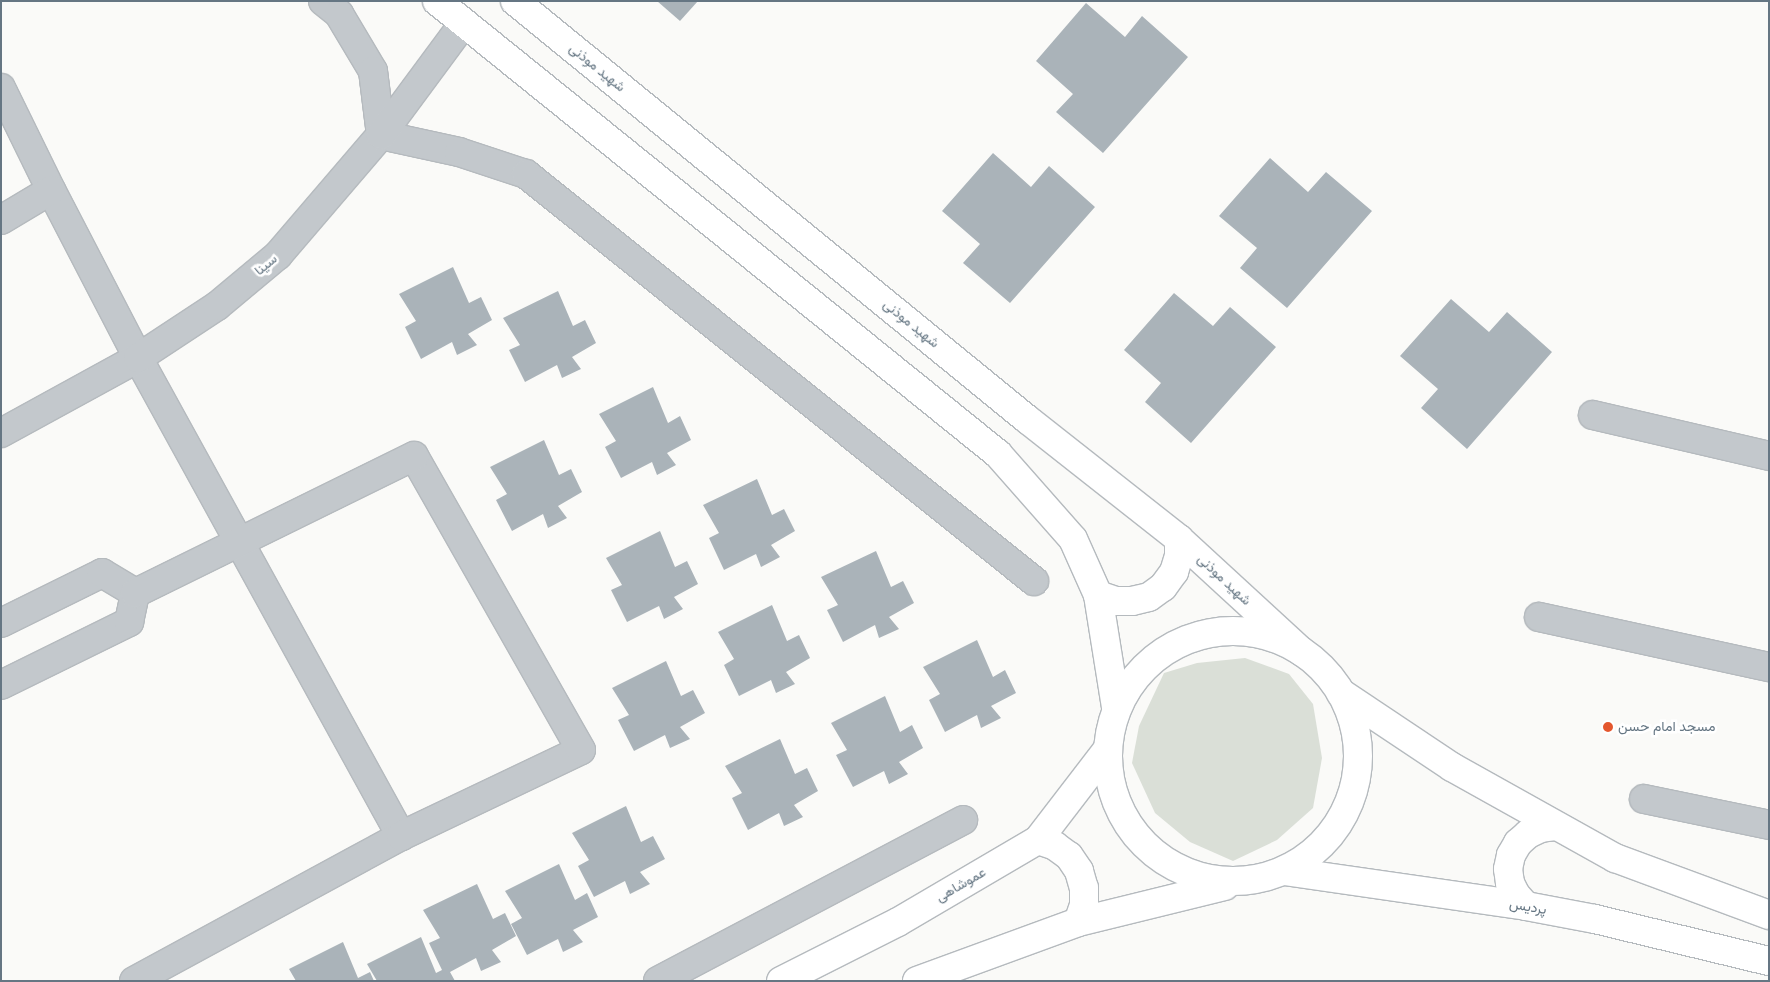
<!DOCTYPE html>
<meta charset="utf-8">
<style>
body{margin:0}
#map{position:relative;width:1770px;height:982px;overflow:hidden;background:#fafaf8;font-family:"Varela Round",Vazirmatn,sans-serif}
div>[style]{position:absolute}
.green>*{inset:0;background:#dadfd7}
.building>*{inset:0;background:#aab3b9}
.roads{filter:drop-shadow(1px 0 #b5babe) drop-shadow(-1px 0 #b5babe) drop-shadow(0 1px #b5babe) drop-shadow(0 -1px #b5babe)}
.minor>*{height:28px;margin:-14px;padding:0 14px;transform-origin:14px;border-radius:14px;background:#c3c8cc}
.major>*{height:28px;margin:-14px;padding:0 14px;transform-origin:14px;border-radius:14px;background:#fff}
.major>.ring{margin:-14px;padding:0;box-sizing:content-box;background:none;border:28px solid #fff;border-radius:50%}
.dots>*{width:14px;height:14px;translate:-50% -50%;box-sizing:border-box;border:2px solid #fff;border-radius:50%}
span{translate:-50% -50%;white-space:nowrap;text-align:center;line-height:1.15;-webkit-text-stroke:5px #fff;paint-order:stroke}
.street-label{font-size:14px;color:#657683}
.poi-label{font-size:14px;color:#657683}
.left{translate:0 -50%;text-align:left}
.frame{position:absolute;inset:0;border:2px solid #657683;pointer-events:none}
</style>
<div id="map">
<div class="green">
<i style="clip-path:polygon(1245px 658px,1289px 674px,1313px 704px,1322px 758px,1313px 808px,1277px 840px,1233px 861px,1190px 842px,1155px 813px,1132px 763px,1139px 726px,1164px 673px,1197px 663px)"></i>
</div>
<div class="building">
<i style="clip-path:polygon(657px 1px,698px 1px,680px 21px)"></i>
<i style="clip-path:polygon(1086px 3px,1125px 37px,1142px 16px,1188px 57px,1103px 153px,1056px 112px,1073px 94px,1036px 61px)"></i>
<i style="clip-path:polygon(993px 153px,1031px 187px,1049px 166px,1095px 207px,1010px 303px,963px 263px,980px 244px,942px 211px)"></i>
<i style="clip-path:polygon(1270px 158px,1308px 192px,1326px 172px,1372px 211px,1287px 308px,1240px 268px,1257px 248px,1219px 216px)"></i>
<i style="clip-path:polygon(453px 267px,469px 303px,481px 297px,492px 320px,468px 334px,477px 345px,457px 355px,452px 342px,421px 359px,405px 327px,416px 321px,399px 294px)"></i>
<i style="clip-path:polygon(558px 291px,573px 326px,585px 320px,596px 343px,572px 357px,581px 369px,562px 378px,557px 365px,525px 382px,509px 350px,520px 345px,503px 318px)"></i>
<i style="clip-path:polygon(1174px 293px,1213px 326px,1230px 307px,1276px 347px,1191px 443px,1145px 402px,1161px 383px,1124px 350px)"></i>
<i style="clip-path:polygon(1451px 299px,1489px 332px,1507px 312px,1552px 352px,1467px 449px,1421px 408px,1438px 389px,1400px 356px)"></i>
<i style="clip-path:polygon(653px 387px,668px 423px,680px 416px,691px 440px,667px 453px,676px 465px,657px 475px,652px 462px,621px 478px,605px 447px,616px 441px,599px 414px)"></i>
<i style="clip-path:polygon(544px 440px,559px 475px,571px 469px,582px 492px,558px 506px,567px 518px,548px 528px,543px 514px,512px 531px,496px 500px,507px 494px,490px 467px)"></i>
<i style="clip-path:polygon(757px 479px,772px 515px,784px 509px,795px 531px,771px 545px,780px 557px,761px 567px,756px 554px,724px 570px,709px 538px,719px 533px,703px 505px)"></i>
<i style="clip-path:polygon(660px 531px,675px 567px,687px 561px,698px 584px,674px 597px,683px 609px,664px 619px,659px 606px,627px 622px,611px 590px,622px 585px,606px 558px)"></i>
<i style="clip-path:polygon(876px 551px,891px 587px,903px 581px,914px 603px,889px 617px,899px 629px,879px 638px,875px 625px,843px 642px,827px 610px,838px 605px,821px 577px)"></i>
<i style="clip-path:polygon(772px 605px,787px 641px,799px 635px,810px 658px,786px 672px,795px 684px,776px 693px,771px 680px,739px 696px,724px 665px,734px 659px,718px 632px)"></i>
<i style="clip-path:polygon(977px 640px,993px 677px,1005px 670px,1016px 693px,991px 706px,1001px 718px,981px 728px,977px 715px,945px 732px,929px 700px,940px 694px,923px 667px)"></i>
<i style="clip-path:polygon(666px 661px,681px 696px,693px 690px,705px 713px,680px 727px,690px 739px,670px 748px,665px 735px,634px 751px,618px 720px,629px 715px,612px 688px)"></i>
<i style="clip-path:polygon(885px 696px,900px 732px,912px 725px,923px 748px,899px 762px,908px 774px,889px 784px,884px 771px,853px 787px,836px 755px,847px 750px,831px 723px)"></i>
<i style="clip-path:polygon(780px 739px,795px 774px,807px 768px,818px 791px,794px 805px,803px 817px,784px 826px,779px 813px,748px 830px,732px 798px,742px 793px,725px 766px)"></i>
<i style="clip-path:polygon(626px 806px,641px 842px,653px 836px,665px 859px,640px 872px,650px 884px,630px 894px,625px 881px,594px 897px,578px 866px,589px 860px,572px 833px)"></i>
<i style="clip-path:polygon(559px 864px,575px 900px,587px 893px,598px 917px,573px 930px,583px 942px,563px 952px,558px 939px,527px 955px,511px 924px,522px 918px,505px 891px)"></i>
<i style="clip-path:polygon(477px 884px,493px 919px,505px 913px,516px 936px,492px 950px,501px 962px,481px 971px,476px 958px,450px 972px,455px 981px,377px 981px,367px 964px,421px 937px,436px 973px,442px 970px,429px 943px,440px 938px,423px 910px)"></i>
<i style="clip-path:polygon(343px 942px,358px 978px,370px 972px,374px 981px,296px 981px,289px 969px)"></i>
</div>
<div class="roads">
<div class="minor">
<i style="left:323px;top:1px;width:21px;rotate:39deg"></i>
<i style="left:339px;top:14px;width:66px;rotate:59.2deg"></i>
<i style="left:373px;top:71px;width:64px;rotate:82.9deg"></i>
<i style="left:381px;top:135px;width:80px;rotate:12.3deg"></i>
<i style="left:459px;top:152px;width:71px;rotate:18.2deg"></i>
<i style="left:526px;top:174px;width:651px;rotate:38.7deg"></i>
<i style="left:1px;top:88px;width:114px;rotate:63.9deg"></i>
<i style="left:51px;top:190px;width:189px;rotate:62.6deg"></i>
<i style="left:138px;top:358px;width:546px;rotate:61.18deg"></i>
<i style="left:1px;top:220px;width:58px;rotate:-31deg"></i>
<i style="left:1593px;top:415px;width:181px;rotate:13.1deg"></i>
<i style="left:1px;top:433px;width:156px;rotate:-28.7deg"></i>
<i style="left:138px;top:358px;width:95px;rotate:-33.4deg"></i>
<i style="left:217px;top:306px;width:80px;rotate:-39.9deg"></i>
<i style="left:278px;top:255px;width:158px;rotate:-49.4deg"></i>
<i style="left:381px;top:135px;width:139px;rotate:-53.5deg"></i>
<i style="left:1539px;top:617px;width:235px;rotate:12.3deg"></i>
<i style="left:1px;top:623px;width:113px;rotate:-26.3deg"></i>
<i style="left:102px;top:573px;width:39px;rotate:31deg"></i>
<i style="left:1px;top:685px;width:143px;rotate:-26.2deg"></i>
<i style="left:129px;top:622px;width:30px;rotate:-78deg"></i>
<i style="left:1644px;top:799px;width:128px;rotate:11.7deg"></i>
<i style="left:134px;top:981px;width:304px;rotate:-28.5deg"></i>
<i style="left:401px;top:836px;width:199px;rotate:-25.5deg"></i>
<i style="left:581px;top:750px;width:338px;rotate:-119.6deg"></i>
<i style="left:414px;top:456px;width:311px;rotate:153.8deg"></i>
<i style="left:658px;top:981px;width:345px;rotate:-27.8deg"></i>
</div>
<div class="major">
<i style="left:437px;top:1px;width:721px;rotate:38.92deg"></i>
<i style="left:998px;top:454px;width:113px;rotate:48.6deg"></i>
<i style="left:1073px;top:539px;width:61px;rotate:65.9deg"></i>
<i style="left:1098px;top:595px;width:114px;rotate:80.9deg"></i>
<i style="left:515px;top:1px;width:662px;rotate:39.24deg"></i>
<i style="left:1028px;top:420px;width:192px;rotate:38.2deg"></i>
<i style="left:1179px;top:539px;width:167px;rotate:42.6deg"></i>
<i style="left:1098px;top:595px;width:18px;rotate:19deg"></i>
<i style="left:1115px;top:601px;width:17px"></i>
<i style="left:1132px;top:601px;width:17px;rotate:-13deg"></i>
<i style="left:1149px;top:597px;width:17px;rotate:-36deg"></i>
<i style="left:1163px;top:587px;width:19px;rotate:-54deg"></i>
<i style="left:1174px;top:572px;width:17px;rotate:-73deg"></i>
<i style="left:1179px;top:556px;width:17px;rotate:-90deg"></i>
<i class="ring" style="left:1108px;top:631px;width:222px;height:222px"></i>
<i style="left:1341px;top:693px;width:133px;rotate:33.7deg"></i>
<i style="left:1452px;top:767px;width:187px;rotate:29.2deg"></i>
<i style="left:1615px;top:858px;width:164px;rotate:20.3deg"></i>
<i style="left:1038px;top:840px;width:18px;rotate:19deg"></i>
<i style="left:1055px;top:846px;width:17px;rotate:36deg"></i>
<i style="left:1069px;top:856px;width:18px;rotate:56deg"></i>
<i style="left:1079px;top:871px;width:18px;rotate:74deg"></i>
<i style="left:1084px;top:888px;width:17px;rotate:90deg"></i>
<i style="left:1084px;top:905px;width:18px;rotate:109deg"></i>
<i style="left:1284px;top:871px;width:245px;rotate:8.2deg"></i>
<i style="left:1526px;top:906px;width:70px;rotate:10.7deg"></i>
<i style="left:1595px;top:919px;width:179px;rotate:13.6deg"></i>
<i style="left:1526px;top:906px;width:15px;rotate:-132deg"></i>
<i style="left:1516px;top:895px;width:13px;rotate:-117deg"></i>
<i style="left:1510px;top:883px;width:14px;rotate:-98deg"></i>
<i style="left:1508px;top:869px;width:14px;rotate:-78deg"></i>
<i style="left:1511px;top:855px;width:14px;rotate:-60deg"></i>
<i style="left:1518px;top:843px;width:13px;rotate:-42deg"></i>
<i style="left:1528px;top:834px;width:14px;rotate:-25deg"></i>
<i style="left:1541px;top:828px;width:14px;rotate:-8deg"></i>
<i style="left:781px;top:981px;width:131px;rotate:-26.8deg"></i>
<i style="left:898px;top:922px;width:162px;rotate:-30.4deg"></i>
<i style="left:1038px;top:840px;width:113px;rotate:-52.5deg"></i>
<i style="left:917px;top:981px;width:171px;rotate:-20.1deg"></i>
<i style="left:1078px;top:922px;width:151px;rotate:-13.8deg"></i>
</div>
</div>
<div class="dots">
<i style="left:1608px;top:727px;background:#e4572e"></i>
</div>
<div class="street-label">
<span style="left:597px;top:68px;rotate:39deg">شهید موذنی</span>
<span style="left:266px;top:265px;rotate:-40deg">سینا</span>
<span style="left:911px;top:324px;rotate:39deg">شهید موذنی</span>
<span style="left:1224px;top:580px;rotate:43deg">شهید موذنی</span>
<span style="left:961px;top:885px;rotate:-30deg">عموشاهی</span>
<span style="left:1528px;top:907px;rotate:10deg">پردیس</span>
</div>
<div class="poi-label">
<span class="left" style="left:1618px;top:727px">مسجد امام حسن</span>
</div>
<div class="frame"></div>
</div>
